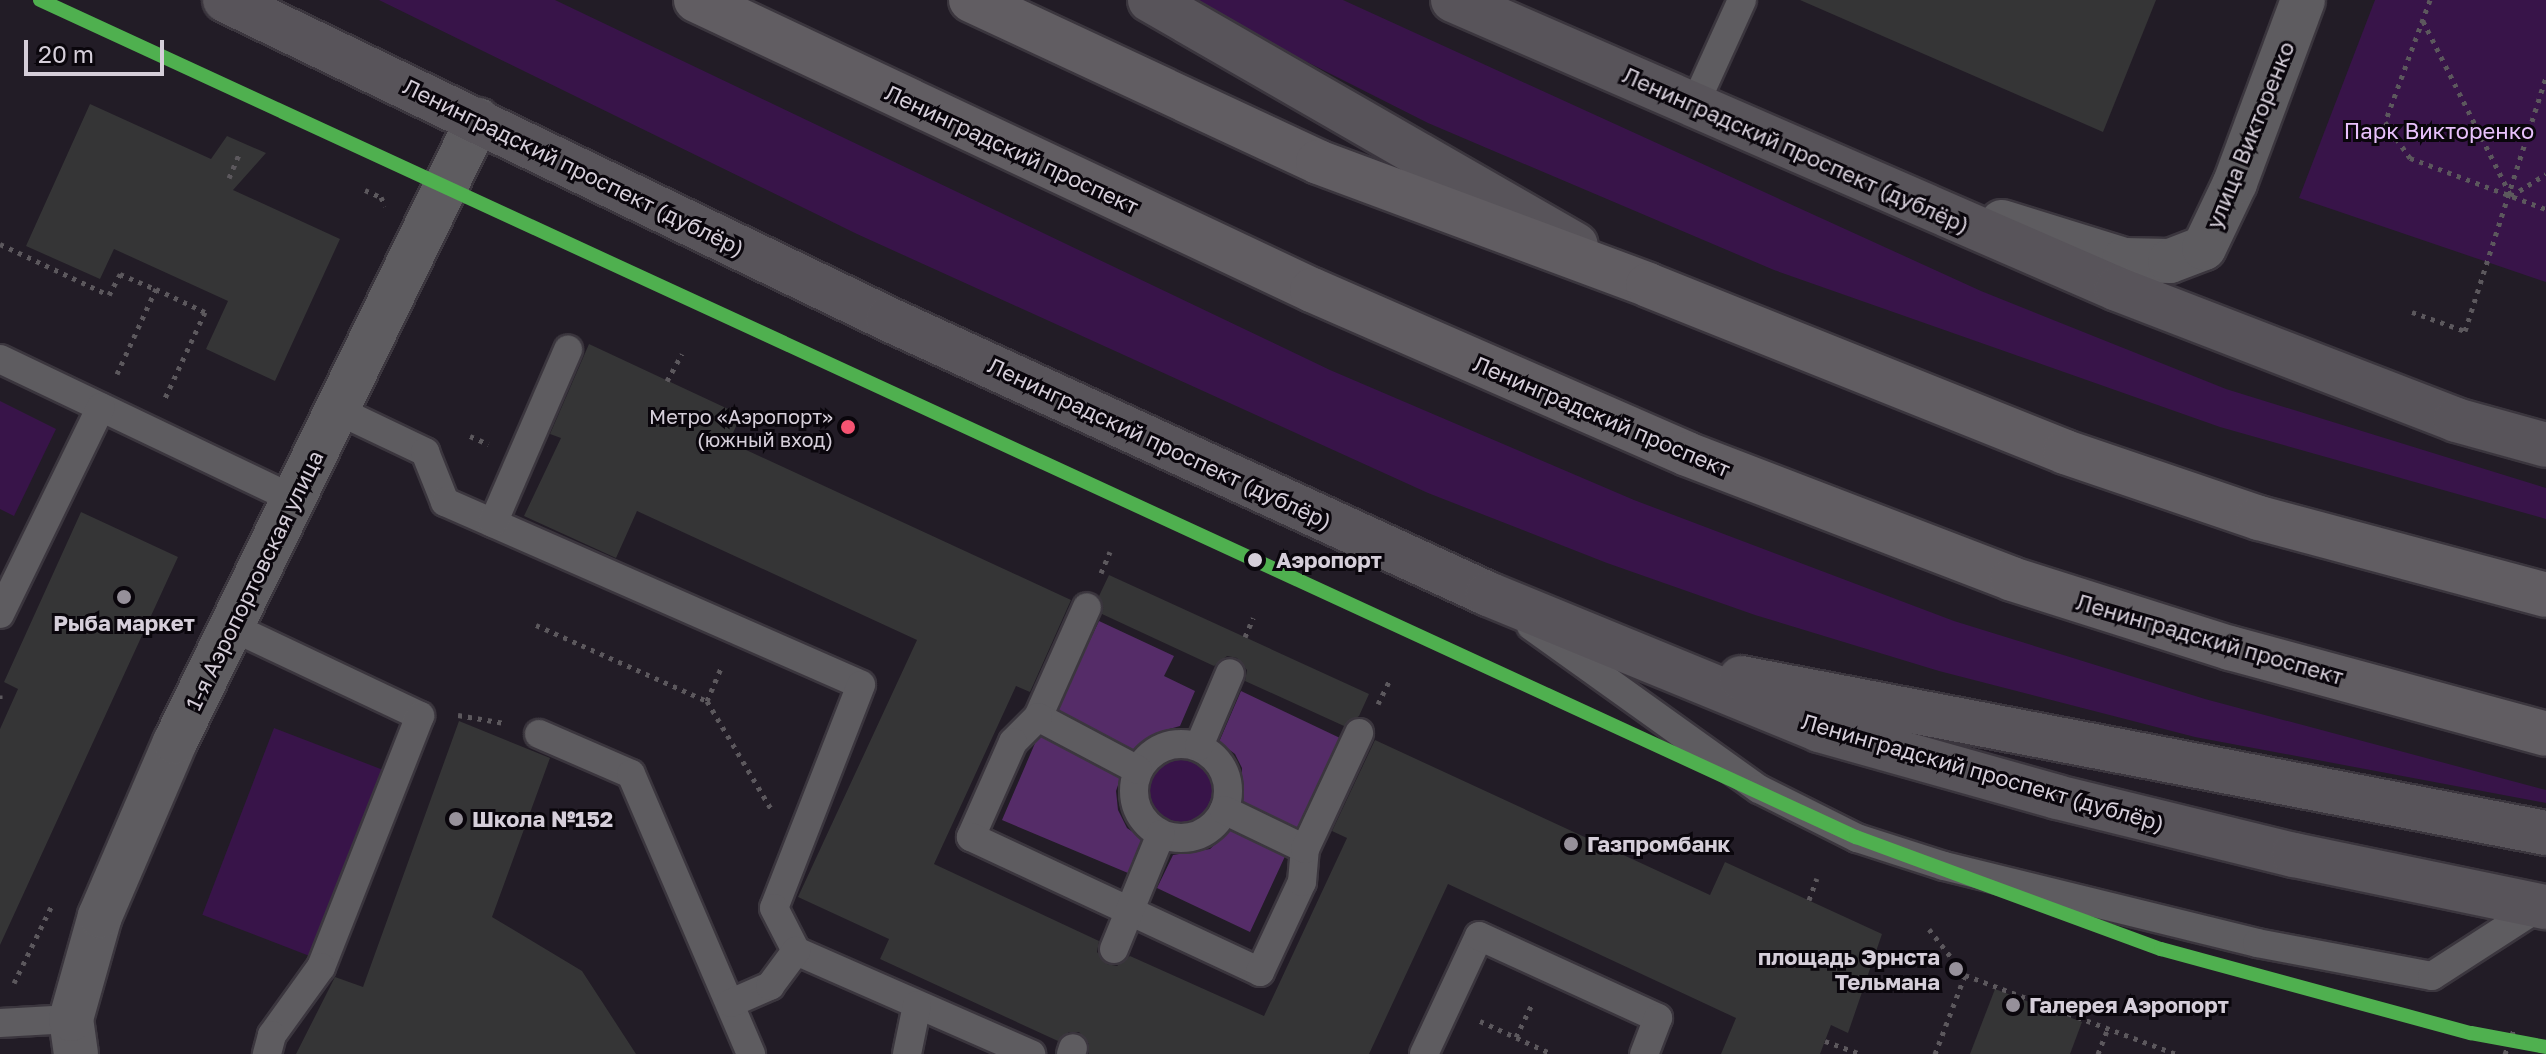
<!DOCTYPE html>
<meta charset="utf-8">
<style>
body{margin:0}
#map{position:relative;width:2546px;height:1054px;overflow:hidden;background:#221c26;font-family:"Golos Text",sans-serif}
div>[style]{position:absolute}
.green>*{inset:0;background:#381449;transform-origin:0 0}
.round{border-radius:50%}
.forest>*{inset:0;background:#552c68}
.building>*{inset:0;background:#353536}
.path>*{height:5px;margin-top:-2.5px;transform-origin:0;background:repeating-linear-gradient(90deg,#5c585d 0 4px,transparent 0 10px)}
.roads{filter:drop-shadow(2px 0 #3b363e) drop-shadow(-2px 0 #3b363e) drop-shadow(0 2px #3b363e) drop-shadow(0 -2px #3b363e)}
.lane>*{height:28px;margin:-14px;padding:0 14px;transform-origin:14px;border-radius:14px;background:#5e5c60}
.lane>.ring{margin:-14px;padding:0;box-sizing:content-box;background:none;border:28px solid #5e5c60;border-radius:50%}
.street>*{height:44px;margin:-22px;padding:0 22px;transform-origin:22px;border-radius:22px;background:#5e5c60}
.secondary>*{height:44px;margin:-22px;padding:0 22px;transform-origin:22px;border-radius:22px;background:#58545a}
.primary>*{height:44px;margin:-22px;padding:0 22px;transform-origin:22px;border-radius:22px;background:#615d62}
.metro-1>*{height:14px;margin:-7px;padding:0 7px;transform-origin:7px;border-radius:7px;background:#4fb04f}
.dots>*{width:22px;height:22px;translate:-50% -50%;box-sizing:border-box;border:4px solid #0a060c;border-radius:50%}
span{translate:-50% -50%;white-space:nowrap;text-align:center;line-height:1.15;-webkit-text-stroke:6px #0a060c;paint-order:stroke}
.bus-label{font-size:20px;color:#d5ced9}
.right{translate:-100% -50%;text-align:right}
.park-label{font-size:22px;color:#e8c1fc}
.street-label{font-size:22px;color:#d5ced9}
.stop-label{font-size:22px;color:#d5ced9;font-weight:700}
.left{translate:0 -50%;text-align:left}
.poi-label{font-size:22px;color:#d5ced9;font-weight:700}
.scale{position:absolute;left:24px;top:40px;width:140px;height:36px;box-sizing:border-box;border:4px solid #d5ced9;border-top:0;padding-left:10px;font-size:24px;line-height:28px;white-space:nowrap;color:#d5ced9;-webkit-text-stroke:6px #0a060c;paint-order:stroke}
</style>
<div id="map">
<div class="green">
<i style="clip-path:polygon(379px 0,555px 0,1330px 370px,1634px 500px,1954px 621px,2205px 699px,2546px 790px,2546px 803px,2195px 737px,1939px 671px,1755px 615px,1607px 563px,1428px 493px,857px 234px)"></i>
<i style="clip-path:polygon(1184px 0,1343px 0,1981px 291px,2226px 389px,2546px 488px,2546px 519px,2220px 427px,1774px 270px,1428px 123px)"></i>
<i style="clip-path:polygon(2375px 0,2546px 0,2546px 282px,2299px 198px)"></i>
<i style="clip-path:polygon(0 401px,56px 429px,14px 516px,0 509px)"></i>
<i style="left:274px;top:728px;width:117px;height:200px;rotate:21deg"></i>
<i class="round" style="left:1144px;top:754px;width:74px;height:74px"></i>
</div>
<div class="forest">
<i style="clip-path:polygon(1099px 621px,1174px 656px,1164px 676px,1195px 691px,1180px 726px,1162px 731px,1136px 751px,1055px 713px)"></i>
<i style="clip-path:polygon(1241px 691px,1340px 738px,1299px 831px,1241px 805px,1242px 768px,1235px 754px,1219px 742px)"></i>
<i style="clip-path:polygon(1039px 734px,1121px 776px,1116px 791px,1118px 810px,1127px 828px,1143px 839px,1128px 873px,1002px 820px)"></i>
<i style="clip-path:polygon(1234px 827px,1287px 852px,1250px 932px,1157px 888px,1173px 855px,1210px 849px)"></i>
</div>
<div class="building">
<i style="clip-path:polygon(1800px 0,2156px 0,2103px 132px)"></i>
<i style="clip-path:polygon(90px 104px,211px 159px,227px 136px,266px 153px,233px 190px,340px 239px,275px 381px,206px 349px,228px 301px,114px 249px,100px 279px,26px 246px)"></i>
<i style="clip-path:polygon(589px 344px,741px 415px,729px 442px,1071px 600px,1030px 692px,1016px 686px,934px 864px,1099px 941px,1097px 952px,1107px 964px,1117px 966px,1130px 956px,1264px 1016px,1347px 838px,1332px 831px,1375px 740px,1710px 895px,1725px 862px,1882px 934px,1848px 1033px,1831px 1025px,1820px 1054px,1721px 1054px,1736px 1018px,1448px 884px,1369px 1054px,1089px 1054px,1089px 1044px,1079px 1032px,1069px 1032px,1058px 1041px,880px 959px,889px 939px,798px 897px,917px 640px,637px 511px,616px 558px,524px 516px,561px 438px,550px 434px)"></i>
<i style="clip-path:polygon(81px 512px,178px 557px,0 945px,0 729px,18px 689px,4px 682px)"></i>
<i style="clip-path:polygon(1109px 575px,1369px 694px,1359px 716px,1344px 726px,1245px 681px,1247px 670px,1237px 658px,1227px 656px,1214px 666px,1102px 614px,1099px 596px)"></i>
<i style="clip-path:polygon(459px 721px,550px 758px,492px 917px,582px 971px,636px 1054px,296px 1054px,335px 977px,363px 987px)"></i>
<i style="clip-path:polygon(1995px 989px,2082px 1022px,2070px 1054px,1970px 1054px)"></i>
</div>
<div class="path">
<i style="left:2430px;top:0;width:130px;rotate:110.2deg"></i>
<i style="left:2385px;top:122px;width:44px;rotate:55.2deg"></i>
<i style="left:2410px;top:158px;width:145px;rotate:20.6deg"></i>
<i style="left:2423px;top:21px;width:196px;rotate:63.3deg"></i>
<i style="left:2511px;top:196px;width:41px;rotate:-32.2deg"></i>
<i style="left:229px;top:178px;width:25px;rotate:-67deg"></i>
<i style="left:365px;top:190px;width:17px;rotate:24deg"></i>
<i style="left:381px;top:197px;width:10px;rotate:66deg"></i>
<i style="left:0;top:244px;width:120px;rotate:25.1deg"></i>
<i style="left:109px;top:295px;width:24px;rotate:-62deg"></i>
<i style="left:120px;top:274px;width:39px;rotate:23deg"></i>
<i style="left:2412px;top:312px;width:56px;rotate:19.7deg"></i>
<i style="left:2465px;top:331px;width:267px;rotate:-72.3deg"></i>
<i style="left:117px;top:374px;width:94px;rotate:-65.4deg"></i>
<i style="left:156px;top:289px;width:54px;rotate:25.1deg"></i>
<i style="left:205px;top:312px;width:95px;rotate:114.9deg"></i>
<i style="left:667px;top:381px;width:31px;rotate:-61deg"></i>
<i style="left:470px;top:436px;width:20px;rotate:24deg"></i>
<i style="left:1101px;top:573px;width:23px;rotate:-67deg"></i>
<i style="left:536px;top:625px;width:187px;rotate:24deg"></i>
<i style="left:707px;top:701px;width:126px;rotate:59.3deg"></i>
<i style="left:1245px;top:637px;width:21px;rotate:-67deg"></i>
<i style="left:0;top:695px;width:5px;rotate:90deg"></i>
<i style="left:707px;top:701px;width:39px;rotate:-67deg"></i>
<i style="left:1378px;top:704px;width:25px;rotate:-64deg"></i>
<i style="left:458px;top:715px;width:47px;rotate:9.9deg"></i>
<i style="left:1809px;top:900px;width:23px;rotate:-70deg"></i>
<i style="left:1929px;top:929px;width:58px;rotate:52deg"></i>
<i style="left:1965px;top:975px;width:225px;rotate:20.5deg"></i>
<i style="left:14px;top:983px;width:87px;rotate:-64deg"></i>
<i style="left:1480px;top:1021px;width:79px;rotate:24.6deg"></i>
<i style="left:1516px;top:1037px;width:39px;rotate:-64deg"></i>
<i style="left:1825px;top:1041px;width:37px;rotate:20deg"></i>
<i style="left:1935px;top:1054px;width:85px;rotate:-69.2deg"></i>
<i style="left:2098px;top:1054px;width:28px;rotate:-69deg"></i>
<i style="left:2505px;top:1054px;width:27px;rotate:-70deg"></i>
</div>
<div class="roads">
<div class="lane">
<i style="left:1694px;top:106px;width:116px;rotate:-65.6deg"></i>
<i style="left:0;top:359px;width:326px;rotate:25.5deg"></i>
<i style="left:337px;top:410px;width:98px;rotate:25.5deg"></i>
<i style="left:425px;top:452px;width:54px;rotate:68.2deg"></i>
<i style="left:445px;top:502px;width:454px;rotate:23.7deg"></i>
<i style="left:861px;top:685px;width:239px;rotate:111.3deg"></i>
<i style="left:774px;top:908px;width:48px;rotate:62.9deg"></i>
<i style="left:796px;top:951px;width:257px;rotate:23.7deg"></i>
<i style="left:493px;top:523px;width:189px;rotate:-66.6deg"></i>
<i style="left:0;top:614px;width:230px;rotate:-64deg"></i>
<i style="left:1531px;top:626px;width:280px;rotate:35.6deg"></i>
<i style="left:1759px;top:789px;width:110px;rotate:26.6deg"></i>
<i style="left:1857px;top:838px;width:91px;rotate:17.8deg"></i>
<i style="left:1944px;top:866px;width:322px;rotate:13.8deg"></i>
<i style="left:2257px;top:943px;width:178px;rotate:10.7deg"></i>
<i style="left:2432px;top:976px;width:129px;rotate:-32.9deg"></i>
<i style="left:232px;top:627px;width:208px;rotate:25.3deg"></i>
<i style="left:420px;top:716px;width:270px;rotate:111.5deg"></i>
<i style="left:321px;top:967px;width:84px;rotate:125.8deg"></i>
<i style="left:272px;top:1035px;width:20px;rotate:105deg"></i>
<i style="left:1038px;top:717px;width:120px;rotate:-66deg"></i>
<i style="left:539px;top:734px;width:100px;rotate:23.5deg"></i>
<i style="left:631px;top:774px;width:305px;rotate:66.8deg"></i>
<i class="ring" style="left:1134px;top:744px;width:66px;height:66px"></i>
<i style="left:1199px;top:746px;width:79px;rotate:-67deg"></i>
<i style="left:1138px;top:770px;width:113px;rotate:-152.1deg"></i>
<i style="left:1038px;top:717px;width:35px;rotate:135deg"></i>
<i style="left:1013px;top:742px;width:104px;rotate:113.9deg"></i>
<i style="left:971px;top:837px;width:319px;rotate:25deg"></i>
<i style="left:1260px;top:972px;width:99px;rotate:-65deg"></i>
<i style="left:1302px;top:882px;width:33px;rotate:-85deg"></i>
<i style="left:1305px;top:849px;width:90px;rotate:-154.3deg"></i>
<i style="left:1305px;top:849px;width:128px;rotate:-65deg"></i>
<i style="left:1114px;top:949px;width:124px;rotate:-67.8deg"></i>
<i style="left:731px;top:1003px;width:43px;rotate:-23.6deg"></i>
<i style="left:770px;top:986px;width:44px;rotate:-53.4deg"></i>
<i style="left:0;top:1023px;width:71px;rotate:-3.2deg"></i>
<i style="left:907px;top:1054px;width:50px;rotate:-78.5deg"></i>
<i style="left:1071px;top:1054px;width:6px;rotate:-72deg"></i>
<i style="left:1424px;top:1054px;width:130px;rotate:-65deg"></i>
<i style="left:1479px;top:936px;width:197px;rotate:24.6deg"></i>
<i style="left:1658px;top:1018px;width:39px;rotate:111deg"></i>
</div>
<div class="street">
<i style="left:2002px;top:222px;width:128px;rotate:17.3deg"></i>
<i style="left:2124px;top:260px;width:46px;rotate:1.2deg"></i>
<i style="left:2170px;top:261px;width:36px;rotate:-21deg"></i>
<i style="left:2204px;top:248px;width:72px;rotate:-64.5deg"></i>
<i style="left:2235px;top:183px;width:195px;rotate:-69.6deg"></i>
<i style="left:76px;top:1054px;width:35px;rotate:-98deg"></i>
<i style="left:71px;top:1019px;width:107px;rotate:-74.3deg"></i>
<i style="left:100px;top:916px;width:189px;rotate:-66.7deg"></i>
<i style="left:175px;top:742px;width:692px;rotate:-64.03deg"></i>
</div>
<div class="secondary">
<i style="left:225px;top:0;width:736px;rotate:25.69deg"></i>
<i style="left:888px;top:319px;width:660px;rotate:24.62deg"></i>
<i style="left:1488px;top:594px;width:358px;rotate:22.3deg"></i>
<i style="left:1819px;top:730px;width:247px;rotate:15.7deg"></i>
<i style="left:2057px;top:797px;width:244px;rotate:13.8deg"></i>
<i style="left:2294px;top:855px;width:257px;rotate:11.7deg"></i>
<i style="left:1150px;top:0;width:491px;rotate:29.9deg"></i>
<i style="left:1453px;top:0;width:724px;rotate:23.52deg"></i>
<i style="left:2117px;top:289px;width:363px;rotate:21.1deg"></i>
<i style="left:2456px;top:420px;width:93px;rotate:15.5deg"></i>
<i style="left:1741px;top:678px;width:820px;rotate:10.9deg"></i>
</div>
<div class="primary">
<i style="left:696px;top:0;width:681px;rotate:25.21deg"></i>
<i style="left:1312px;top:290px;width:409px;rotate:23.6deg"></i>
<i style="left:1687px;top:454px;width:348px;rotate:21deg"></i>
<i style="left:2012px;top:579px;width:229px;rotate:17.6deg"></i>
<i style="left:2230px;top:648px;width:327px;rotate:15.2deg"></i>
<i style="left:971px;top:0;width:383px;rotate:25deg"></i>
<i style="left:1318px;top:162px;width:352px;rotate:20.4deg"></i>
<i style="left:1648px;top:285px;width:449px;rotate:21.8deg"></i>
<i style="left:2065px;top:452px;width:205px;rotate:18.8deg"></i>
<i style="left:2259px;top:518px;width:297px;rotate:15deg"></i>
</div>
</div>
<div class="metro-1">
<i style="left:40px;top:0;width:2000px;rotate:24.75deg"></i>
<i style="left:1856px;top:837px;width:325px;rotate:20.2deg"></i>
<i style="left:2161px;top:949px;width:321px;rotate:15.2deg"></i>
<i style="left:2471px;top:1033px;width:76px;rotate:10.6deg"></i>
</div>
<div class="dots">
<i style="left:848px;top:427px;background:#f65372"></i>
<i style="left:1255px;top:560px;background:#d5ced9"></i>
<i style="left:124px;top:597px;background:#96909a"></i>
<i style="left:456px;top:819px;background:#96909a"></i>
<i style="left:1571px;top:844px;background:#96909a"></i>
<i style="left:1956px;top:969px;background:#96909a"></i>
<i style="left:2013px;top:1005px;background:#96909a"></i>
</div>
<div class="bus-label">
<span class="right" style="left:833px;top:428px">Метро «Аэропорт»<br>(южный вход)</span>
</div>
<div class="park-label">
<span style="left:2439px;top:131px">Парк Викторенко</span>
</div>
<div class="street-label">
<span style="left:2250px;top:135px;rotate:-68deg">улица Викторенко</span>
<span style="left:1012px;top:149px;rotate:25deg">Ленинградский проспект</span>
<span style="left:1796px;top:150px;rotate:24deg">Ленинградский проспект (дублёр)</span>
<span style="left:574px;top:167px;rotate:26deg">Ленинградский проспект (дублёр)</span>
<span style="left:1602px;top:416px;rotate:23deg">Ленинградский проспект</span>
<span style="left:1160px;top:443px;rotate:25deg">Ленинградский проспект (дублёр)</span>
<span style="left:254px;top:580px;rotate:-64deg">1-я Аэропортовская улица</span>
<span style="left:2210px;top:639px;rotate:16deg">Ленинградский проспект</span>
<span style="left:1983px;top:772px;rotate:16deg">Ленинградский проспект (дублёр)</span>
</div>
<div class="stop-label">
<span class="left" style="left:1276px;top:560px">Аэропорт</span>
</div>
<div class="poi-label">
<span style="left:124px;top:623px">Рыба маркет</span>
<span class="left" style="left:472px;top:819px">Школа №152</span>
<span class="left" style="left:1587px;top:844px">Газпромбанк</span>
<span class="right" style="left:1940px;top:969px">площадь Эрнста<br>Тельмана</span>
<span class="left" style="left:2029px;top:1005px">Галерея Аэропорт</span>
</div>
<div class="scale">20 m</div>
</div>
